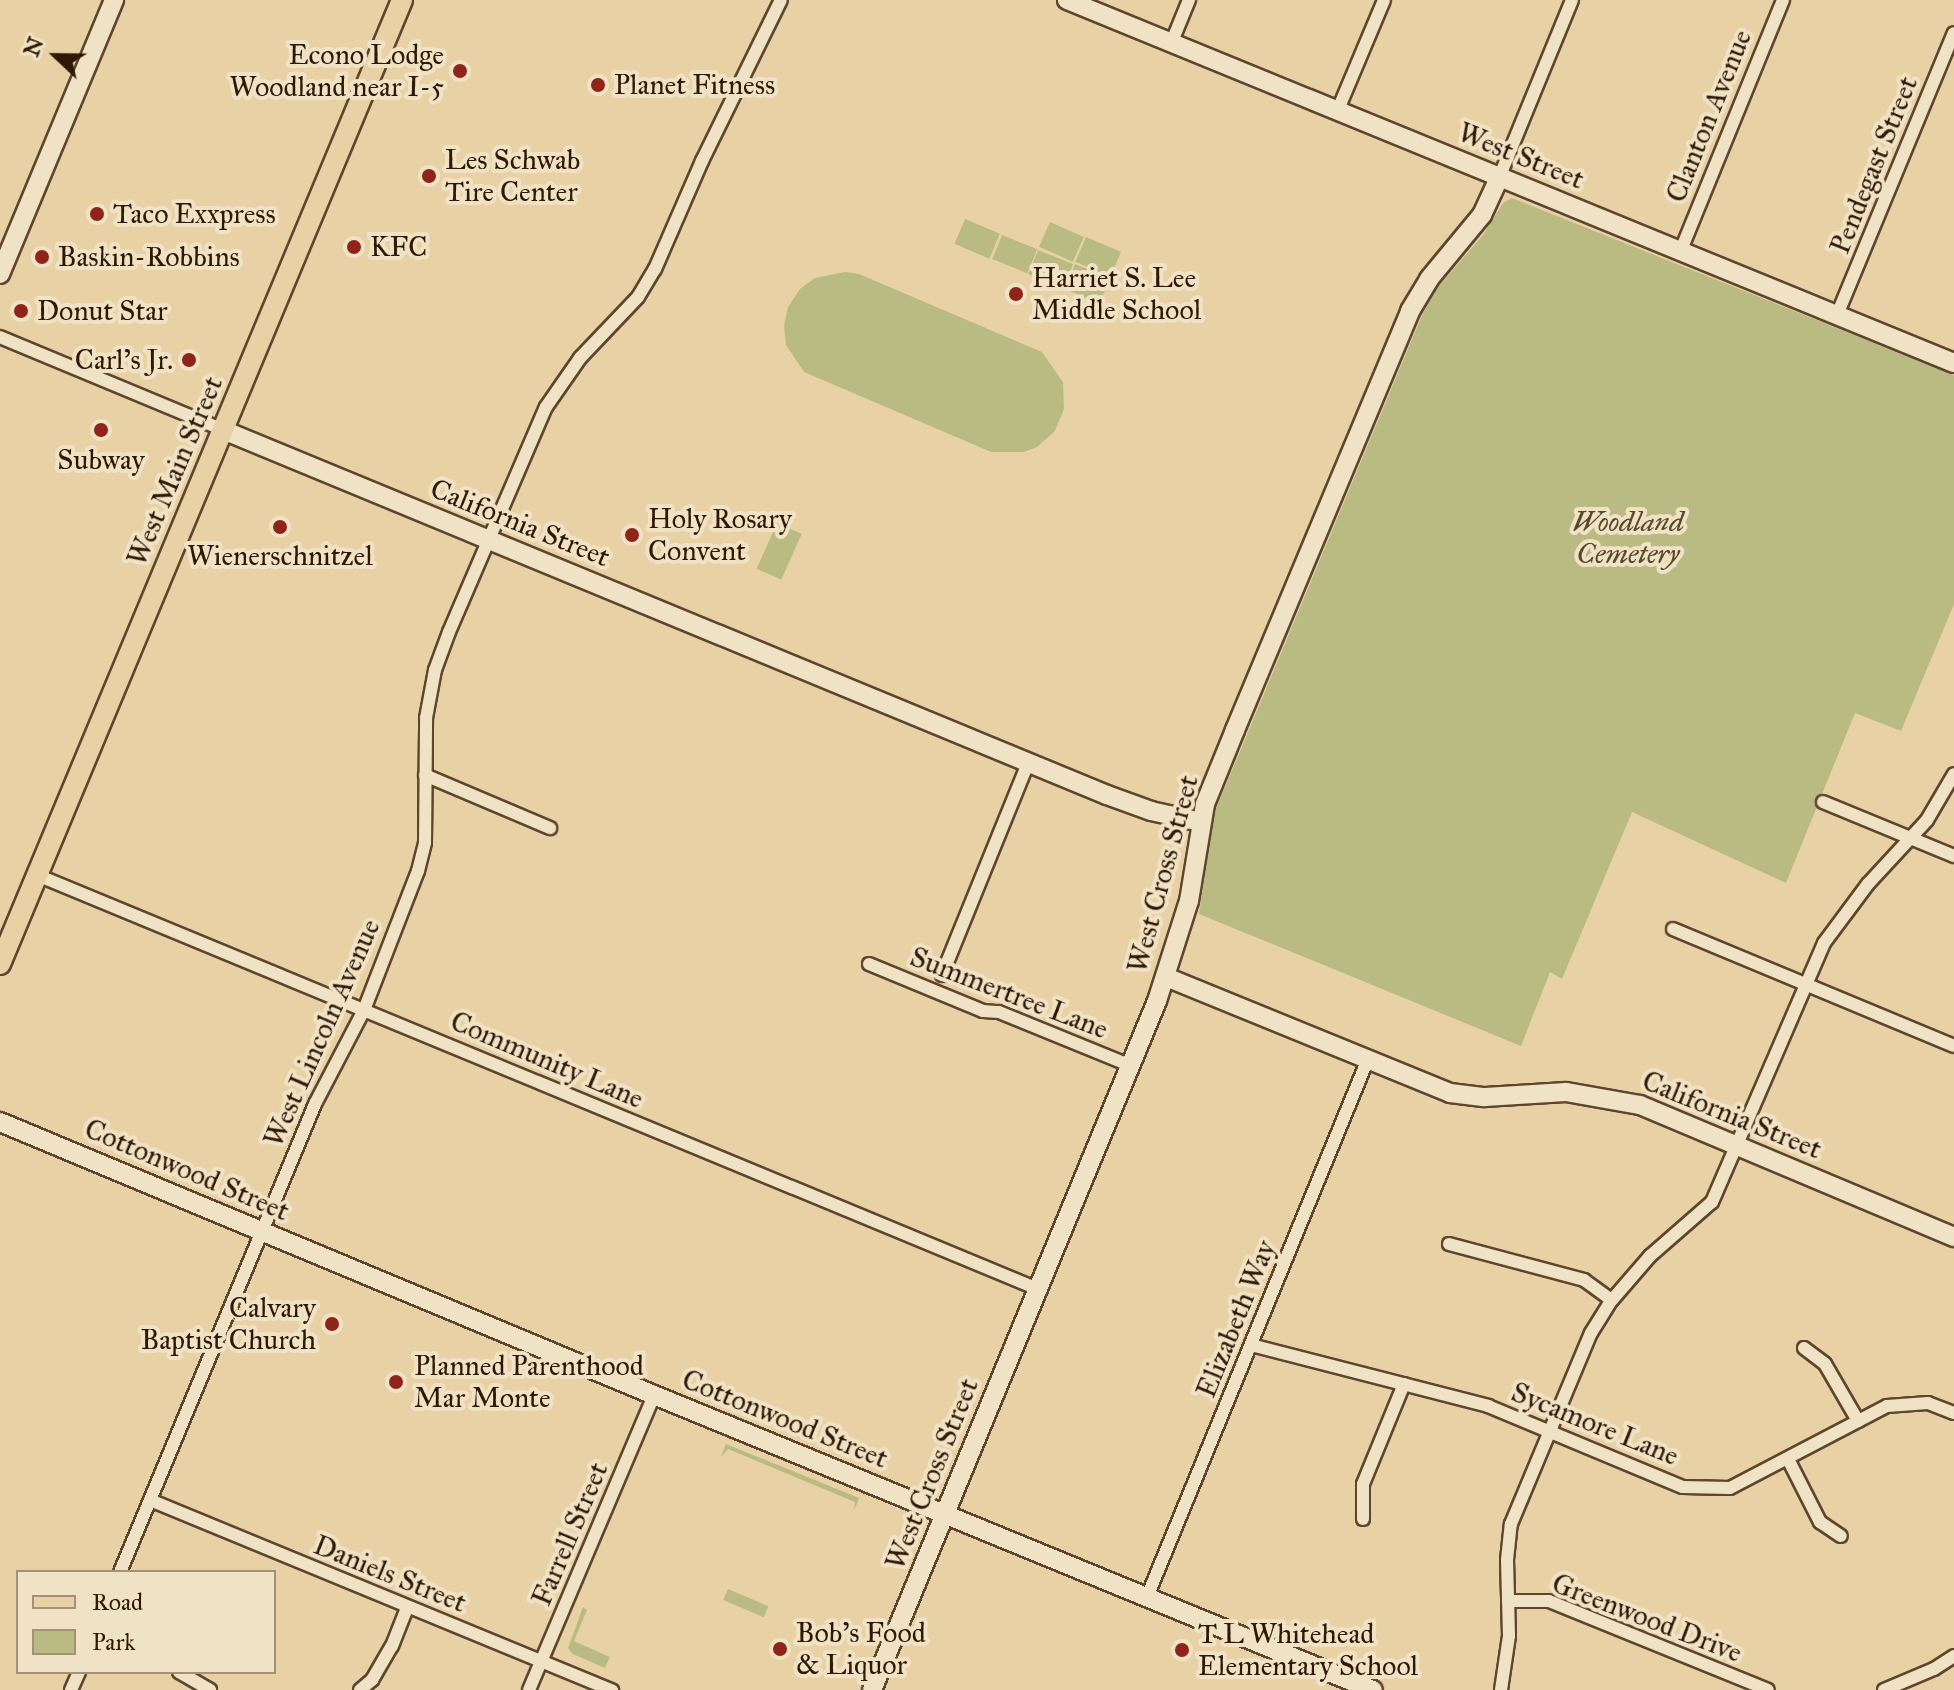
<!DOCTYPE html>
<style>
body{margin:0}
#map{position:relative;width:1954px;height:1690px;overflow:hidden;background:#e8d2a5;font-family:"IM FELL Great Primer",serif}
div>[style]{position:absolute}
.green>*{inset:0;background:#babb83;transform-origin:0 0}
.roads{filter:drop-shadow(2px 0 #5e462e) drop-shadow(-2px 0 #5e462e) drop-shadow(0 2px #5e462e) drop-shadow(0 -2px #5e462e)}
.street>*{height:12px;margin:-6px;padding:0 6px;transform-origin:6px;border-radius:6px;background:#f0e2c4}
.secondary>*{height:18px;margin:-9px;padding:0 9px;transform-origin:9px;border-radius:9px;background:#f0e2c4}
.primary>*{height:20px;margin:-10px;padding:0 10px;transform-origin:10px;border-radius:10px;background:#e8d2a5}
.dots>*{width:22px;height:22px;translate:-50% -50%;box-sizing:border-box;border:4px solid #f0e2c4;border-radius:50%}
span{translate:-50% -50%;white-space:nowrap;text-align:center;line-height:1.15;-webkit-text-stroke:8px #f0e2c4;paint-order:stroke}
.poi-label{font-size:28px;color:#301806}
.right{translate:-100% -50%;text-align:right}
.left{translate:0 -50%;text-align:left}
.street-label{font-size:28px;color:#301806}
.park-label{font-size:28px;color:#59492c;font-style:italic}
.legend{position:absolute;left:16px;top:1570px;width:260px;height:104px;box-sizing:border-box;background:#f0e2c4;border:2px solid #a39178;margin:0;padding:10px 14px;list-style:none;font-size:24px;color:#301806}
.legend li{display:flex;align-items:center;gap:16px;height:40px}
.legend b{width:40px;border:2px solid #a39178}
.north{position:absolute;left:16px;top:16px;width:80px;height:80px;-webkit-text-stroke:6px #f0e2c4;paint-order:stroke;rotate:292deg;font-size:22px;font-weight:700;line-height:32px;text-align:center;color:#301806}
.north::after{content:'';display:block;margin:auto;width:28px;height:36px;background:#301806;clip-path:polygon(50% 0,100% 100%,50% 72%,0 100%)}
</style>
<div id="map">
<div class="green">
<i style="clip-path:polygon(1512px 198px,1954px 375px,1954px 604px,1901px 731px,1855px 713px,1786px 883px,1632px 812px,1562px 979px,1550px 972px,1521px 1046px,1199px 914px,1213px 816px,1423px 313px,1438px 287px,1483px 235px,1503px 203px)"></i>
<i style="left:965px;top:219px;width:38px;height:27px;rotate:23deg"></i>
<i style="left:1050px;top:222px;width:37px;height:27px;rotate:24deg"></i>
<i style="left:1002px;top:235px;width:38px;height:26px;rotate:22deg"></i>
<i style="left:1086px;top:237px;width:38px;height:27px;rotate:23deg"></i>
<i style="left:1038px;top:250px;width:38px;height:26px;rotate:22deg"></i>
<i style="left:1075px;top:264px;width:38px;height:27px;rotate:23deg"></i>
<i style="clip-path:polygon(845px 272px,859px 274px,1042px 352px,1063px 382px,1064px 409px,1055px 431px,1037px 447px,1024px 452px,991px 452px,804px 372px,786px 345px,784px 326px,788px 307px,800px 289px,815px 278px)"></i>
<i style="left:777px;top:523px;width:27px;height:50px;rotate:24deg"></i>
<i style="clip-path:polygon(726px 1444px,859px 1498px,854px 1511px,855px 1502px,728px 1449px,721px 1457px)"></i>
<i style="left:728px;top:1589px;width:44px;height:12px;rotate:23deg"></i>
<i style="clip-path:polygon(583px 1607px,587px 1610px,574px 1641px,610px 1657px,605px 1668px,573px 1654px,568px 1648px)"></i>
</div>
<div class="roads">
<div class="street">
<i style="left:1171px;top:44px;width:48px;rotate:-67.8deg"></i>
<i style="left:1337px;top:112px;width:121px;rotate:-67.2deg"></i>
<i style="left:1499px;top:178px;width:192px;rotate:-67.7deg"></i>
<i style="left:1681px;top:250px;width:270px;rotate:-67.8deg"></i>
<i style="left:1837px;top:315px;width:305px;rotate:-67.5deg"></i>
<i style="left:0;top:337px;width:242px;rotate:22.6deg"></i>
<i style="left:425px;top:775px;width:136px;rotate:23deg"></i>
<i style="left:1823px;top:802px;width:142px;rotate:22.4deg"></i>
<i style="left:37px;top:875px;width:1083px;rotate:22.47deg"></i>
<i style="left:1673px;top:929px;width:304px;rotate:22.6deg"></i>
<i style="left:869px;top:964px;width:123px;rotate:22.4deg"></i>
<i style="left:983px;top:1011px;width:16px;rotate:4deg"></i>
<i style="left:999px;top:1012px;width:143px;rotate:22.2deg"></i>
<i style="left:942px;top:975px;width:229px;rotate:-67.9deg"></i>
<i style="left:1449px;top:1244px;width:140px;rotate:14.9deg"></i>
<i style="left:1584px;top:1280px;width:34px;rotate:36deg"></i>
<i style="left:1251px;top:1345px;width:245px;rotate:14.4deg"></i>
<i style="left:1488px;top:1406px;width:211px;rotate:22.6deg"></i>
<i style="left:1683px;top:1487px;width:47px;rotate:1.2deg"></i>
<i style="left:1730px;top:1488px;width:177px;rotate:-27.6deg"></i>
<i style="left:1887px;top:1406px;width:41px;rotate:-4.2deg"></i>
<i style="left:1928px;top:1403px;width:28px;rotate:21deg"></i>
<i style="left:1804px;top:1348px;width:26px;rotate:37deg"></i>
<i style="left:1825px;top:1364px;width:66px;rotate:59.9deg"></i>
<i style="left:1788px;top:1459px;width:71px;rotate:63.1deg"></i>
<i style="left:1820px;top:1522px;width:25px;rotate:34deg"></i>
<i style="left:150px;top:1500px;width:500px;rotate:22.4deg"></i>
<i style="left:1363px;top:1519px;width:35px;rotate:-90deg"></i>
<i style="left:1363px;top:1484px;width:108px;rotate:-67.7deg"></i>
<i style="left:120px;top:1572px;width:507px;rotate:-67.38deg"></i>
<i style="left:315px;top:1104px;width:106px;rotate:-62.5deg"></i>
<i style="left:364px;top:1010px;width:149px;rotate:-68.8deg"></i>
<i style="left:418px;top:871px;width:29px;rotate:-76deg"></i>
<i style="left:425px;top:843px;width:125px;rotate:-89.5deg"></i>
<i style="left:426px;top:718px;width:49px;rotate:-79.4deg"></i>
<i style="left:435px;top:670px;width:40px;rotate:-69.8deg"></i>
<i style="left:449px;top:632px;width:245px;rotate:-66.7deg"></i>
<i style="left:546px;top:407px;width:60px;rotate:-55.2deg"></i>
<i style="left:580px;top:358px;width:84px;rotate:-46.4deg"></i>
<i style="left:638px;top:297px;width:33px;rotate:-59deg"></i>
<i style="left:655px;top:269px;width:118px;rotate:-66.5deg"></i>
<i style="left:702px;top:161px;width:179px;rotate:-63.9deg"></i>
<i style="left:1147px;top:1597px;width:582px;rotate:-67.67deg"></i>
<i style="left:1508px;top:1601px;width:41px"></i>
<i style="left:1549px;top:1601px;width:236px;rotate:22.1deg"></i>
<i style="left:179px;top:1672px;width:36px;rotate:30deg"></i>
<i style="left:71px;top:1690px;width:20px;rotate:-66deg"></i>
<i style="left:360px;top:1690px;width:16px;rotate:-40deg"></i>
<i style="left:372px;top:1680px;width:39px;rotate:-60deg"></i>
<i style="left:392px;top:1646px;width:41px;rotate:-68.5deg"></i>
<i style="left:529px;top:1690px;width:320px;rotate:-67deg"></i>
<i style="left:1501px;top:1690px;width:55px;rotate:-81.6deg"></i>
<i style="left:1509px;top:1636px;width:76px;rotate:-91.5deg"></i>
<i style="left:1507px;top:1560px;width:36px;rotate:-84deg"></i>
<i style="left:1511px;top:1524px;width:207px;rotate:-67.3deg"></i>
<i style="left:1591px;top:1333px;width:39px;rotate:-58deg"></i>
<i style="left:1612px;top:1300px;width:58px;rotate:-49.2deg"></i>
<i style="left:1650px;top:1256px;width:82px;rotate:-41.1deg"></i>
<i style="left:1712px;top:1202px;width:282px;rotate:-66.6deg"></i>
<i style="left:1824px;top:943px;width:74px;rotate:-53.3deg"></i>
<i style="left:1868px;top:884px;width:87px;rotate:-47.3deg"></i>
<i style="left:1927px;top:820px;width:53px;rotate:-59.6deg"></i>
<i style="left:1884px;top:1690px;width:54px;rotate:-22.8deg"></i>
<i style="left:1934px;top:1669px;width:24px;rotate:-33deg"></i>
</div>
<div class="secondary">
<i style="left:1067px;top:0;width:958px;rotate:22.26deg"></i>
<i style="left:0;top:274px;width:297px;rotate:-67.4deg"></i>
<i style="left:223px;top:430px;width:956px;rotate:22.44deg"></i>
<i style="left:1107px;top:795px;width:47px;rotate:20deg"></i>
<i style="left:1151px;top:811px;width:51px;rotate:12.4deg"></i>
<i style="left:1166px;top:977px;width:307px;rotate:22.2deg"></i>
<i style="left:1450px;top:1093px;width:35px;rotate:7deg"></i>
<i style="left:1485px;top:1097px;width:81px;rotate:-3.5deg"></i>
<i style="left:1566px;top:1092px;width:75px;rotate:10deg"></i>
<i style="left:1640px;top:1105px;width:341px;rotate:22.8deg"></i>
<i style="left:0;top:1122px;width:709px;rotate:22.66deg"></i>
<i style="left:654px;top:1395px;width:777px;rotate:22.31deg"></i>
<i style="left:872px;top:1690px;width:746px;rotate:-67.53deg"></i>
<i style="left:1157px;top:1001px;width:105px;rotate:-72.3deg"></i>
<i style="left:1189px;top:901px;width:98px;rotate:-80.6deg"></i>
<i style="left:1205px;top:804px;width:80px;rotate:-67.9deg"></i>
<i style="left:1235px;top:730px;width:454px;rotate:-67.3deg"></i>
<i style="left:1410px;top:311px;width:37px;rotate:-59deg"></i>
<i style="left:1429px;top:279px;width:83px;rotate:-50.4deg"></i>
<i style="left:1482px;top:215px;width:41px;rotate:-65.3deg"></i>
</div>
<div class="primary">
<i style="left:0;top:964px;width:1044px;rotate:-67.36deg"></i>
</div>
</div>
<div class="dots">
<i style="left:460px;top:71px;background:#8f2418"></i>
<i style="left:598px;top:85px;background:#8f2418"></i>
<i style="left:429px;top:176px;background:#8f2418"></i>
<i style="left:97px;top:214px;background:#8f2418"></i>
<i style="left:354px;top:247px;background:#8f2418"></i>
<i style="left:42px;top:257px;background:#8f2418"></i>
<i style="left:1016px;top:294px;background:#8f2418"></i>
<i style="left:21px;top:311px;background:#8f2418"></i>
<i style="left:189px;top:360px;background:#8f2418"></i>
<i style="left:101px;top:430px;background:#8f2418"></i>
<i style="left:280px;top:527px;background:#8f2418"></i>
<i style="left:632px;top:535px;background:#8f2418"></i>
<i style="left:332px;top:1324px;background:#8f2418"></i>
<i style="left:396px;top:1382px;background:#8f2418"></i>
<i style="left:780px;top:1649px;background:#8f2418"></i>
<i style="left:1182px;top:1650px;background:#8f2418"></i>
</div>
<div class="poi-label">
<span class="right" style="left:444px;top:71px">Econo Lodge<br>Woodland near I-5</span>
<span class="left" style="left:614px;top:85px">Planet Fitness</span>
<span class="left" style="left:445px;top:176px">Les Schwab<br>Tire Center</span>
<span class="left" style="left:113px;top:214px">Taco Exxpress</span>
<span class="left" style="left:370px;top:247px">KFC</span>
<span class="left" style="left:58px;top:257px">Baskin-Robbins</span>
<span class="left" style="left:1032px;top:294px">Harriet S. Lee<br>Middle School</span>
<span class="left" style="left:37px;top:311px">Donut Star</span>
<span class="right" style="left:173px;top:360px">Carl's Jr.</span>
<span style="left:101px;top:460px">Subway</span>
<span class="left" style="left:648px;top:535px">Holy Rosary<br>Convent</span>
<span style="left:280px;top:556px">Wienerschnitzel</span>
<span class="right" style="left:316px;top:1324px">Calvary<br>Baptist Church</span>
<span class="left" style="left:414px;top:1382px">Planned Parenthood<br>Mar Monte</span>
<span class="left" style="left:796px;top:1649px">Bob's Food<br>&amp; Liquor</span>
<span class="left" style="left:1198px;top:1650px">T L Whitehead<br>Elementary School</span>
</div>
<div class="street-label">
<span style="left:1709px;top:116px;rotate:-68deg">Clanton Avenue</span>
<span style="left:1521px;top:156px;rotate:22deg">West Street</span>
<span style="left:1874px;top:165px;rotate:-68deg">Pendegast Street</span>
<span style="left:175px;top:471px;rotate:-67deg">West Main Street</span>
<span style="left:520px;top:523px;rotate:22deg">California Street</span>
<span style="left:1163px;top:874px;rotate:-75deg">West Cross Street</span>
<span style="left:1009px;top:993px;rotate:21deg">Summertree Lane</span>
<span style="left:322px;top:1033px;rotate:-66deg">West Lincoln Avenue</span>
<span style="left:547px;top:1060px;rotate:23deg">Community Lane</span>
<span style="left:1732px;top:1115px;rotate:22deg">California Street</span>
<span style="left:187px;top:1170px;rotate:23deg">Cottonwood Street</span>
<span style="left:1236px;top:1319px;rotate:-68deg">Elizabeth Way</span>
<span style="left:785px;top:1419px;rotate:22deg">Cottonwood Street</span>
<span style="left:1595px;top:1424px;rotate:22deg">Sycamore Lane</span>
<span style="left:932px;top:1474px;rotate:-68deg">West Cross Street</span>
<span style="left:570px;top:1534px;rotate:-67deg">Farrell Street</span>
<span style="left:390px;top:1574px;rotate:22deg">Daniels Street</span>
<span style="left:1647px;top:1618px;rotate:21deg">Greenwood Drive</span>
</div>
<div class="park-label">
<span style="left:1628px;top:538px">Woodland<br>Cemetery</span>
</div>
<ul class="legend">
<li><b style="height:10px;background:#e8d2a5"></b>Road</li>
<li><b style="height:22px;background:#babb83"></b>Park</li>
</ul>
<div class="north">N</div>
</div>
